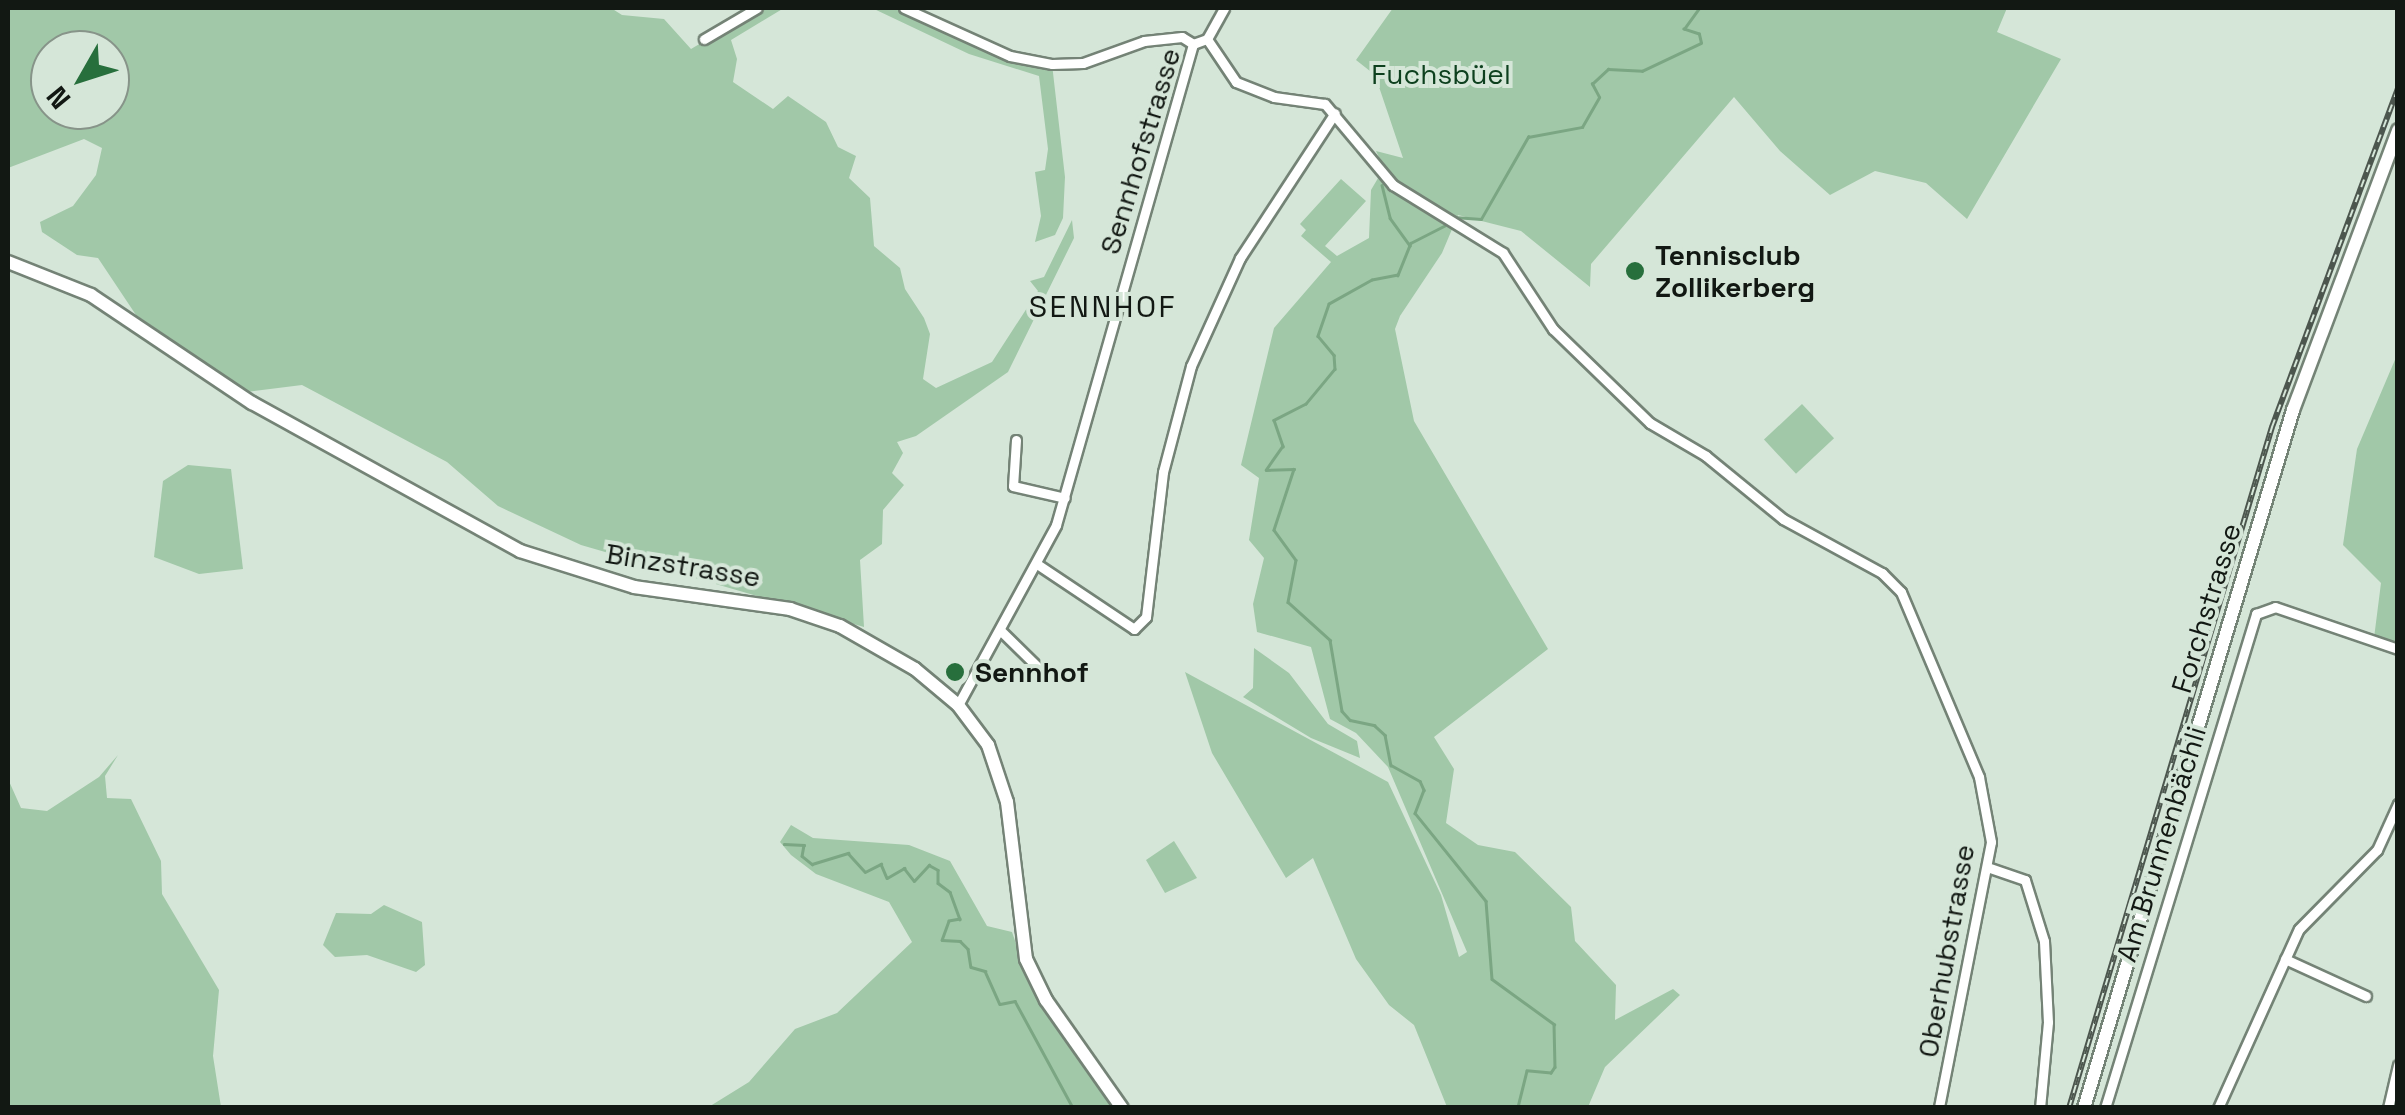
<!DOCTYPE html>
<meta charset="utf-8">
<style>
body{margin:0}
#map{position:relative;width:2405px;height:1115px;overflow:hidden;background:#d5e6d8;font-family:"Space Grotesk",sans-serif}
div>[style]{position:absolute}
.green>*{inset:0;background:#a1c8a8;transform-origin:0 0}
.stream>*{height:2.5px;margin:-1.25px;padding:0 1.25px;transform-origin:1.25px;border-radius:1.25px;background:#7ba683}
.roads{filter:drop-shadow(2px 0 #748376) drop-shadow(-2px 0 #748376) drop-shadow(0 2px #748376) drop-shadow(0 -2px #748376)}
.street>*{height:9px;margin:-4.5px;padding:0 4.5px;transform-origin:4.5px;border-radius:4.5px;background:#fff}
.secondary>*{height:12px;margin:-6px;padding:0 6px;transform-origin:6px;border-radius:6px;background:#fff}
.rail>*{height:6px;margin-top:-3px;transform-origin:0;background:repeating-linear-gradient(90deg,#d5e6d8 0 8px,#4c564e 0 16px);box-sizing:border-box;border-block:2px solid #4c564e}
.dots>*{width:28px;height:28px;translate:-50% -50%;box-sizing:border-box;border:5px solid #d5e6d8;border-radius:50%}
span{translate:-50% -50%;white-space:nowrap;text-align:center;line-height:1.15;-webkit-text-stroke:8px #d5e6d8;paint-order:stroke}
.park-label{font-size:28px;color:#0d401e}
.street-label{font-size:28px;color:#121813}
.poi-label{font-size:28px;color:#121813;font-weight:700}
.left{translate:0 -50%;text-align:left}
.neighbourhood-label{font-size:30px;color:#121813;letter-spacing:2.5px}
.frame{position:absolute;inset:0;border:10px solid #121813;pointer-events:none}
.north{position:absolute;left:30px;top:30px;width:100px;height:100px;box-sizing:border-box;background:#d5e6d8;border:2px solid #879489;border-radius:50%;rotate:231deg;font-size:28px;font-weight:700;line-height:40px;text-align:center;color:#121813}
.north::after{content:'';display:block;margin:auto;width:35px;height:45px;background:#276f3c;clip-path:polygon(50% 0,100% 100%,50% 72%,0 100%)}
</style>
<div id="map">
<div class="green">
<i style="clip-path:polygon(evenodd,8px 8px,611px 8px,622px 15px,664px 19px,691px 49px,760px 8px,784px 8px,731px 40px,737px 59px,733px 82px,773px 109px,788px 96px,826px 122px,838px 147px,856px 156px,849px 178px,870px 198px,874px 246px,900px 268px,905px 289px,924px 318px,930px 334px,923px 379px,936px 388px,992px 362px,1038px 291px,1030px 281px,1044px 277px,1072px 220px,1074px 238px,1008px 372px,916px 436px,897px 442px,903px 453px,892px 473px,904px 485px,883px 510px,882px 544px,860px 560px,864px 627px,581px 545px,498px 506px,447px 462px,302px 385px,247px 392px,136px 315px,98px 258px,77px 255px,42px 232px,40px 222px,73px 206px,96px 175px,102px 148px,84px 139px,8px 168px,8px 8px,50px 50px,110px 50px,110px 110px,50px 110px,50px 50px)"></i>
<i style="clip-path:polygon(872px 8px,904px 8px,1010px 56px,1052px 64px,1065px 177px,1063px 218px,1055px 235px,1035px 242px,1041px 216px,1035px 172px,1045px 170px,1048px 149px,1039px 76px,969px 54px)"></i>
<i style="clip-path:polygon(1393px 8px,2007px 8px,1997px 32px,2061px 59px,1967px 219px,1926px 183px,1875px 171px,1830px 195px,1780px 151px,1734px 97px,1591px 264px,1590px 287px,1521px 231px,1458px 215px,1442px 253px,1400px 316px,1395px 329px,1414px 421px,1548px 649px,1434px 737px,1454px 769px,1446px 823px,1478px 845px,1515px 852px,1571px 907px,1575px 941px,1616px 985px,1615px 1020px,1673px 989px,1680px 995px,1605px 1067px,1588px 1107px,1447px 1107px,1414px 1025px,1389px 1005px,1356px 959px,1313px 858px,1286px 878px,1212px 753px,1185px 672px,1388px 782px,1441px 895px,1459px 957px,1467px 952px,1388px 767px,1356px 733px,1330px 719px,1311px 647px,1257px 632px,1253px 604px,1264px 558px,1249px 540px,1259px 478px,1241px 465px,1274px 328px,1331px 262px,1301px 236px,1306px 230px,1300px 224px,1341px 179px,1366px 201px,1325px 246px,1337px 256px,1369px 238px,1371px 190px,1384px 168px,1376px 151px,1403px 158px,1375px 75px,1356px 60px)"></i>
<i style="clip-path:polygon(2397px 355px,2398px 640px,2395px 647px,2374px 638px,2381px 583px,2343px 545px,2357px 449px)"></i>
<i style="left:1802px;top:404px;width:47px;height:52px;rotate:47deg"></i>
<i style="clip-path:polygon(188px 465px,231px 469px,243px 569px,199px 574px,154px 557px,163px 481px)"></i>
<i style="clip-path:polygon(1254px 648px,1289px 673px,1328px 724px,1357px 741px,1360px 758px,1311px 738px,1243px 697px,1253px 688px)"></i>
<i style="clip-path:polygon(118px 755px,105px 776px,107px 798px,131px 799px,161px 861px,162px 894px,219px 990px,213px 1056px,221px 1107px,8px 1107px,8px 779px,21px 808px,47px 811px,99px 777px)"></i>
<i style="clip-path:polygon(791px 825px,813px 838px,909px 845px,950px 861px,987px 926px,1012px 932px,1022px 961px,1121px 1108px,707px 1108px,749px 1082px,795px 1029px,837px 1013px,912px 942px,889px 902px,816px 874px,791px 855px,780px 842px)"></i>
<i style="clip-path:polygon(1174px 841px,1197px 878px,1165px 893px,1146px 860px)"></i>
<i style="clip-path:polygon(384px 905px,422px 922px,425px 965px,416px 972px,367px 955px,335px 957px,323px 945px,336px 913px,371px 914px)"></i>
</div>
<div class="stream">
<i style="left:1382px;top:185px;width:34px;rotate:76deg"></i>
<i style="left:1390px;top:218px;width:34px;rotate:54deg"></i>
<i style="left:1454px;top:217px;width:27px;rotate:4deg"></i>
<i style="left:1481px;top:219px;width:95px;rotate:-60.2deg"></i>
<i style="left:1528px;top:137px;width:55px;rotate:-10.5deg"></i>
<i style="left:1582px;top:127px;width:34px;rotate:-60deg"></i>
<i style="left:1599px;top:97px;width:15px;rotate:-118deg"></i>
<i style="left:1592px;top:84px;width:22px;rotate:-43deg"></i>
<i style="left:1608px;top:69px;width:34px;rotate:3deg"></i>
<i style="left:1642px;top:71px;width:65px;rotate:-25.4deg"></i>
<i style="left:1701px;top:43px;width:9px;rotate:-103deg"></i>
<i style="left:1699px;top:34px;width:16px;rotate:-162deg"></i>
<i style="left:1684px;top:29px;width:26px;rotate:-54deg"></i>
<i style="left:1445px;top:226px;width:38px;rotate:153deg"></i>
<i style="left:1411px;top:243px;width:35px;rotate:112deg"></i>
<i style="left:1398px;top:275px;width:26px;rotate:169deg"></i>
<i style="left:1372px;top:280px;width:49px;rotate:150.8deg"></i>
<i style="left:1329px;top:304px;width:34px;rotate:109deg"></i>
<i style="left:1318px;top:336px;width:25px;rotate:50deg"></i>
<i style="left:1334px;top:355px;width:14px;rotate:86deg"></i>
<i style="left:1335px;top:369px;width:45px;rotate:129.6deg"></i>
<i style="left:1306px;top:404px;width:36px;rotate:153deg"></i>
<i style="left:1274px;top:420px;width:28px;rotate:71deg"></i>
<i style="left:1283px;top:446px;width:29px;rotate:125deg"></i>
<i style="left:1266px;top:470px;width:28px;rotate:-2deg"></i>
<i style="left:1294px;top:469px;width:64px;rotate:108.2deg"></i>
<i style="left:1274px;top:530px;width:37px;rotate:54deg"></i>
<i style="left:1296px;top:560px;width:43px;rotate:100.8deg"></i>
<i style="left:1288px;top:602px;width:57px;rotate:42.1deg"></i>
<i style="left:1330px;top:640px;width:72px;rotate:80.4deg"></i>
<i style="left:1342px;top:711px;width:12px;rotate:48deg"></i>
<i style="left:1350px;top:720px;width:25px;rotate:12deg"></i>
<i style="left:1374px;top:725px;width:15px;rotate:42deg"></i>
<i style="left:1385px;top:735px;width:31px;rotate:79deg"></i>
<i style="left:1391px;top:765px;width:33px;rotate:29deg"></i>
<i style="left:1420px;top:781px;width:10px;rotate:66deg"></i>
<i style="left:1424px;top:790px;width:25px;rotate:111deg"></i>
<i style="left:1415px;top:813px;width:113px;rotate:51.1deg"></i>
<i style="left:1486px;top:901px;width:78px;rotate:85.6deg"></i>
<i style="left:1492px;top:979px;width:77px;rotate:36deg"></i>
<i style="left:1554px;top:1024px;width:43px;rotate:88.7deg"></i>
<i style="left:1555px;top:1067px;width:7px;rotate:124deg"></i>
<i style="left:1551px;top:1073px;width:24px;rotate:-175deg"></i>
<i style="left:1527px;top:1071px;width:38px;rotate:104deg"></i>
<i style="left:784px;top:844px;width:20px;rotate:3deg"></i>
<i style="left:804px;top:845px;width:11px;rotate:100deg"></i>
<i style="left:802px;top:856px;width:13px;rotate:39deg"></i>
<i style="left:812px;top:864px;width:38px;rotate:-17deg"></i>
<i style="left:848px;top:853px;width:25px;rotate:48deg"></i>
<i style="left:865px;top:872px;width:18px;rotate:-27deg"></i>
<i style="left:881px;top:864px;width:15px;rotate:67deg"></i>
<i style="left:887px;top:878px;width:20px;rotate:-30deg"></i>
<i style="left:904px;top:868px;width:16px;rotate:52deg"></i>
<i style="left:914px;top:881px;width:22px;rotate:-47deg"></i>
<i style="left:929px;top:865px;width:10px;rotate:29deg"></i>
<i style="left:938px;top:870px;width:13px;rotate:90deg"></i>
<i style="left:938px;top:883px;width:15px;rotate:37deg"></i>
<i style="left:950px;top:892px;width:29px;rotate:70deg"></i>
<i style="left:960px;top:919px;width:11px;rotate:170deg"></i>
<i style="left:949px;top:921px;width:20px;rotate:110deg"></i>
<i style="left:942px;top:940px;width:18px;rotate:3deg"></i>
<i style="left:960px;top:941px;width:11px;rotate:45deg"></i>
<i style="left:968px;top:949px;width:18px;rotate:81deg"></i>
<i style="left:971px;top:967px;width:15px;rotate:16deg"></i>
<i style="left:985px;top:971px;width:36px;rotate:66deg"></i>
<i style="left:1000px;top:1004px;width:15px;rotate:-11deg"></i>
<i style="left:1015px;top:1001px;width:122px;rotate:61.5deg"></i>
</div>
<div class="roads">
<div class="street">
<i style="left:904px;top:8px;width:116px;rotate:24.4deg"></i>
<i style="left:1010px;top:56px;width:43px;rotate:10.8deg"></i>
<i style="left:1052px;top:64px;width:31px;rotate:-2deg"></i>
<i style="left:1083px;top:63px;width:65px;rotate:-19.8deg"></i>
<i style="left:1144px;top:41px;width:38px;rotate:-6deg"></i>
<i style="left:1182px;top:37px;width:13px;rotate:32deg"></i>
<i style="left:704px;top:39px;width:61px;rotate:-30.3deg"></i>
<i style="left:1207px;top:39px;width:52px;rotate:56deg"></i>
<i style="left:1236px;top:82px;width:41px;rotate:21.5deg"></i>
<i style="left:1274px;top:97px;width:51px;rotate:7.8deg"></i>
<i style="left:1325px;top:104px;width:106px;rotate:50deg"></i>
<i style="left:1393px;top:185px;width:129px;rotate:31.7deg"></i>
<i style="left:1503px;top:253px;width:91px;rotate:56.7deg"></i>
<i style="left:1553px;top:329px;width:135px;rotate:44.1deg"></i>
<i style="left:1650px;top:423px;width:65px;rotate:30.5deg"></i>
<i style="left:1706px;top:456px;width:99px;rotate:39.3deg"></i>
<i style="left:1783px;top:519px;width:113px;rotate:28.6deg"></i>
<i style="left:1882px;top:573px;width:27px;rotate:45deg"></i>
<i style="left:1901px;top:592px;width:201px;rotate:67.1deg"></i>
<i style="left:1979px;top:777px;width:66px;rotate:79.5deg"></i>
<i style="left:1991px;top:842px;width:271px;rotate:101.1deg"></i>
<i style="left:1016px;top:440px;width:46px;rotate:93.7deg"></i>
<i style="left:1013px;top:486px;width:53px;rotate:13deg"></i>
<i style="left:1037px;top:564px;width:117px;rotate:33.8deg"></i>
<i style="left:1134px;top:629px;width:17px;rotate:-45deg"></i>
<i style="left:1146px;top:617px;width:146px;rotate:-83.3deg"></i>
<i style="left:1163px;top:472px;width:110px;rotate:-75.2deg"></i>
<i style="left:1191px;top:366px;width:119px;rotate:-65.6deg"></i>
<i style="left:1240px;top:258px;width:173px;rotate:-56.8deg"></i>
<i style="left:1000px;top:630px;width:66px;rotate:44.4deg"></i>
<i style="left:958px;top:705px;width:205px;rotate:-61.4deg"></i>
<i style="left:1056px;top:525px;width:500px;rotate:-74.1deg"></i>
<i style="left:1193px;top:44px;width:15px;rotate:-20deg"></i>
<i style="left:1207px;top:39px;width:35px;rotate:-61deg"></i>
<i style="left:1990px;top:868px;width:37px;rotate:19deg"></i>
<i style="left:2025px;top:880px;width:64px;rotate:72.7deg"></i>
<i style="left:2044px;top:941px;width:81px;rotate:87.2deg"></i>
<i style="left:2048px;top:1022px;width:86px;rotate:95.3deg"></i>
<i style="left:2285px;top:959px;width:89px;rotate:24.6deg"></i>
<i style="left:2105px;top:1108px;width:517px;rotate:-73deg"></i>
<i style="left:2256px;top:614px;width:20px;rotate:-20deg"></i>
<i style="left:2275px;top:607px;width:130px;rotate:18.9deg"></i>
<i style="left:2218px;top:1108px;width:196px;rotate:-65.7deg"></i>
<i style="left:2299px;top:929px;width:111px;rotate:-45.4deg"></i>
<i style="left:2377px;top:850px;width:51px;rotate:-65.5deg"></i>
<i style="left:2388px;top:1108px;width:44px;rotate:-76.9deg"></i>
</div>
<div class="secondary">
<i style="left:8px;top:262px;width:89px;rotate:21.7deg"></i>
<i style="left:91px;top:295px;width:194px;rotate:33.9deg"></i>
<i style="left:252px;top:403px;width:306px;rotate:28.9deg"></i>
<i style="left:520px;top:551px;width:120px;rotate:17.5deg"></i>
<i style="left:634px;top:587px;width:158px;rotate:8deg"></i>
<i style="left:790px;top:609px;width:53px;rotate:18.8deg"></i>
<i style="left:840px;top:626px;width:86px;rotate:29.8deg"></i>
<i style="left:915px;top:669px;width:56px;rotate:39.9deg"></i>
<i style="left:958px;top:705px;width:50px;rotate:53.1deg"></i>
<i style="left:988px;top:745px;width:60px;rotate:71.6deg"></i>
<i style="left:1007px;top:802px;width:158px;rotate:83.1deg"></i>
<i style="left:1026px;top:959px;width:46px;rotate:64deg"></i>
<i style="left:1046px;top:1000px;width:132px;rotate:54.9deg"></i>
<i style="left:2084px;top:1108px;width:729px;rotate:-73.33deg"></i>
<i style="left:2293px;top:410px;width:299px;rotate:-69.4deg"></i>
</div>
</div>
<div class="rail">
<i style="left:2069px;top:1108px;width:711px;rotate:-73.4deg"></i>
<i style="left:2272px;top:427px;width:362px;rotate:-69.6deg"></i>
</div>
<div class="dots">
<i style="left:1635px;top:271px;background:#276f3c"></i>
<i style="left:955px;top:672px;background:#276f3c"></i>
</div>
<div class="park-label">
<span style="left:1441px;top:74px">Fuchsbüel</span>
</div>
<div class="street-label">
<span style="left:1140px;top:151px;rotate:-73deg">Sennhofstrasse</span>
<span style="left:683px;top:565px;rotate:9deg">Binzstrasse</span>
<span style="left:2206px;top:608px;rotate:-73deg">Forchstrasse</span>
<span style="left:2161px;top:844px;rotate:-73deg">Am Brunnenbächli</span>
<span style="left:1946px;top:951px;rotate:-80deg">Oberhubstrasse</span>
</div>
<div class="poi-label">
<span class="left" style="left:1655px;top:271px">Tennisclub<br>Zollikerberg</span>
<span class="left" style="left:975px;top:672px">Sennhof</span>
</div>
<div class="neighbourhood-label">
<span style="left:1103px;top:307px">SENNHOF</span>
</div>
<div class="frame"></div>
<div class="north">N</div>
</div>
